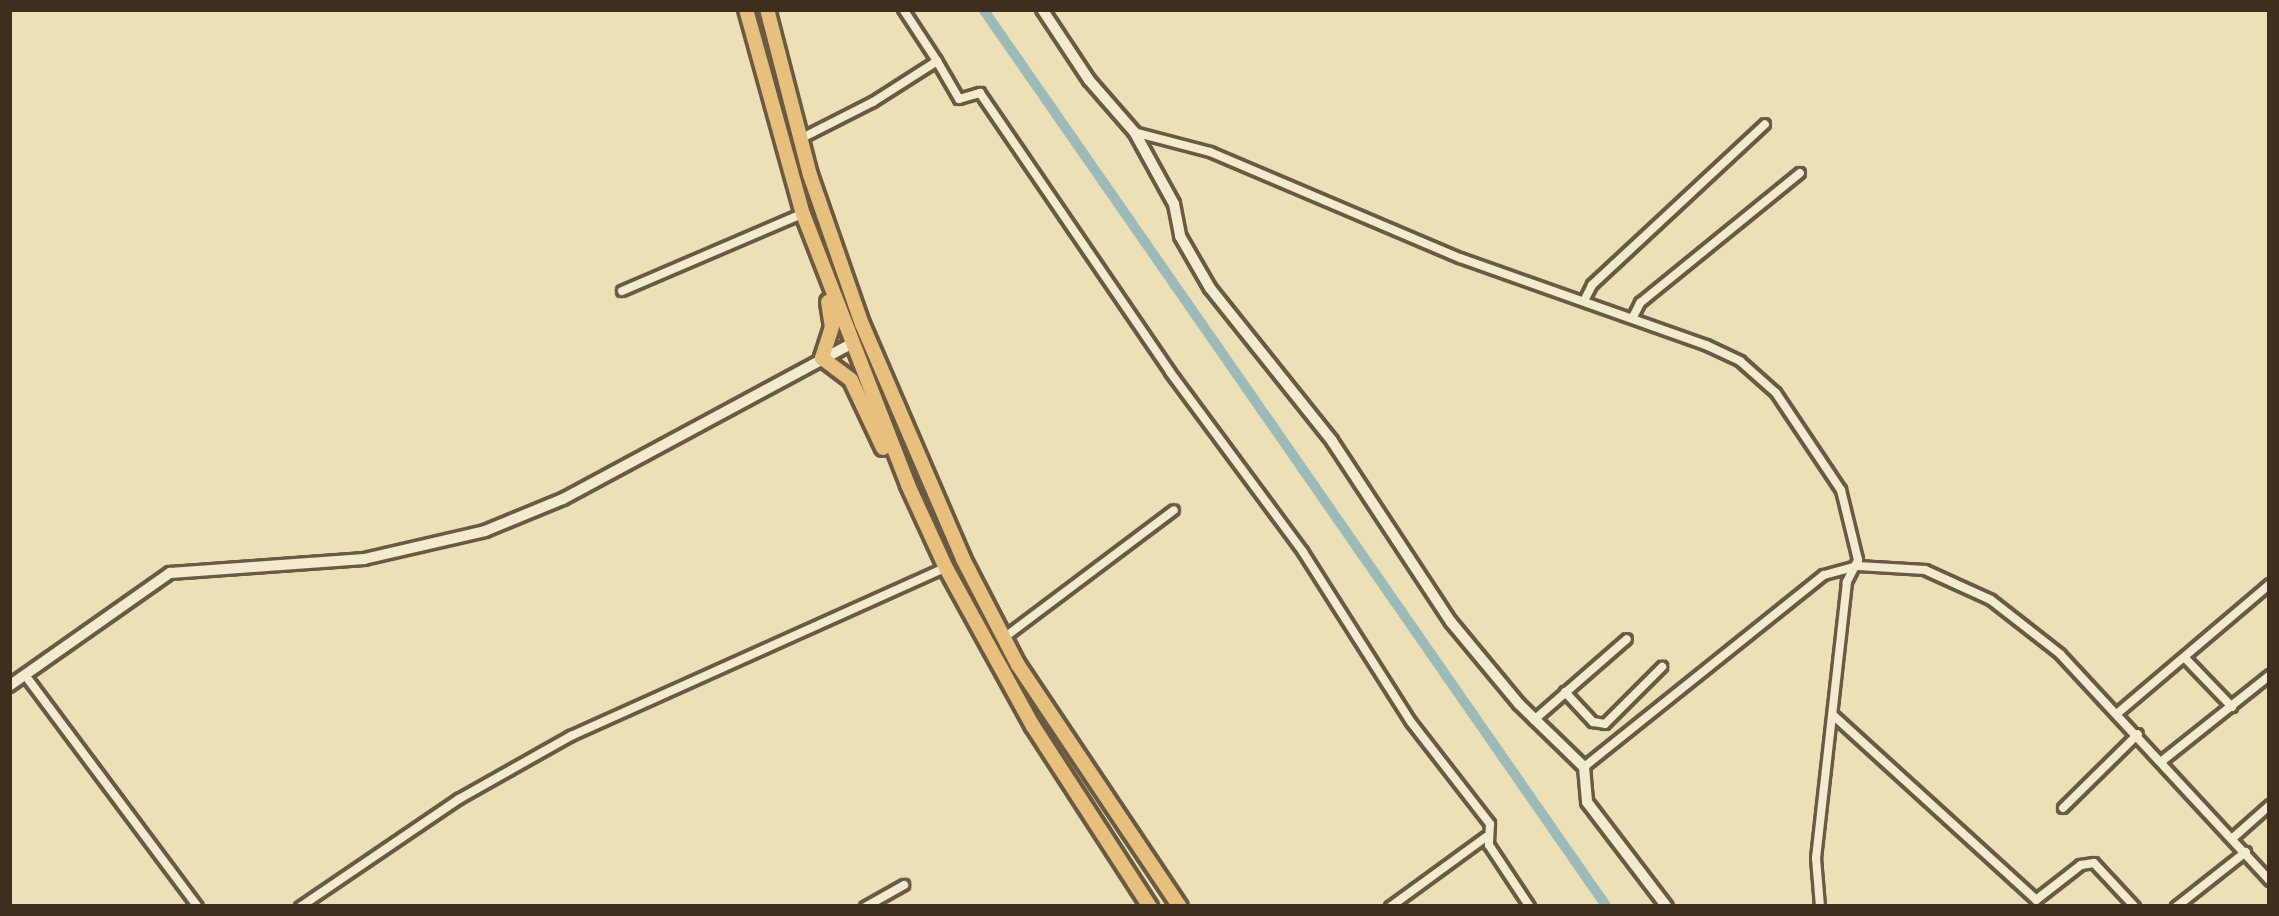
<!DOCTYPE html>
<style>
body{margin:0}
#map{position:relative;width:2279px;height:916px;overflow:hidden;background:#ede0b7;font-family:"Gentium Book Plus",serif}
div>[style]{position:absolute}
.canal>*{height:10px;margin:-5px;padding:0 5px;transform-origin:5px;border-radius:5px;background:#9cbbb8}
.roads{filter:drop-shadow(3px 0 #6a5a44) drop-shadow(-3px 0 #6a5a44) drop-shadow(0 3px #6a5a44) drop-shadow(0 -3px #6a5a44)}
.minor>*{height:8px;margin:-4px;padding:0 4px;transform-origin:4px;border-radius:4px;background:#f3ebd0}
.tertiary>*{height:10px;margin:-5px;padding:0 5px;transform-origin:5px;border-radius:5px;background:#f3ebd0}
.trunk>*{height:14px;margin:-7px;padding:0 7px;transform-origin:7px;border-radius:7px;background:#e6c07c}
span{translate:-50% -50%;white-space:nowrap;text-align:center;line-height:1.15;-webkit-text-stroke:9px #f3ebd0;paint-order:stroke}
.frame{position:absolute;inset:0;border:12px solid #3f2e1e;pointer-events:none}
</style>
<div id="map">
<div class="canal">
<i style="left:983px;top:9px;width:1094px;rotate:55.21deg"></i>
</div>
<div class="roads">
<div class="minor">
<i style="left:903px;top:9px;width:62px;rotate:56.8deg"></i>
<i style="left:1137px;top:133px;width:75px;rotate:14.6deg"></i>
<i style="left:1210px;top:152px;width:272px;rotate:23deg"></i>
<i style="left:1460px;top:258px;width:261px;rotate:19.5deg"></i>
<i style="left:1706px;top:345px;width:38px;rotate:25deg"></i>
<i style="left:1740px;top:361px;width:48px;rotate:41.6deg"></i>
<i style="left:1776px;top:393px;width:117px;rotate:56.2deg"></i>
<i style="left:1841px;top:490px;width:72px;rotate:76.3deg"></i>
<i style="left:1858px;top:560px;width:25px;rotate:117deg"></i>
<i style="left:1847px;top:582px;width:278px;rotate:96.4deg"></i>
<i style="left:1816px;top:858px;width:49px;rotate:85.3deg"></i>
<i style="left:802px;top:138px;width:80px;rotate:-26.9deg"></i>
<i style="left:873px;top:102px;width:76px;rotate:-32.6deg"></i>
<i style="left:937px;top:61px;width:44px;rotate:59.9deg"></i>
<i style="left:959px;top:99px;width:22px;rotate:-16deg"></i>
<i style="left:980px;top:93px;width:338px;rotate:55.7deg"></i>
<i style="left:1170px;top:372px;width:224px;rotate:53.5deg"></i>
<i style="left:1303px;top:552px;width:201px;rotate:57.6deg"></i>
<i style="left:1411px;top:722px;width:129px;rotate:52.2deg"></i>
<i style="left:1490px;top:824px;width:21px;rotate:93deg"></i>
<i style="left:1489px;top:845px;width:74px;rotate:56.5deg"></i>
<i style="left:622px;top:291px;width:196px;rotate:-23.2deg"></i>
<i style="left:1585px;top:299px;width:16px;rotate:-63deg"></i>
<i style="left:1592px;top:285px;width:236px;rotate:-42.9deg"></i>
<i style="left:1633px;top:317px;width:16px;rotate:-63deg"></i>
<i style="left:1640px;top:303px;width:206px;rotate:-39.1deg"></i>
<i style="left:1005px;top:637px;width:211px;rotate:-36.9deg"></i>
<i style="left:2185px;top:658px;width:68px;rotate:46.2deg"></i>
<i style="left:25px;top:675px;width:289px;rotate:53.3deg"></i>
<i style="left:1565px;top:692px;width:41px;rotate:47deg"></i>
<i style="left:1593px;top:722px;width:12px;rotate:9deg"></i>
<i style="left:1605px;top:724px;width:81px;rotate:-45deg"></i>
<i style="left:2119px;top:712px;width:198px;rotate:-40.3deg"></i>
<i style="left:1833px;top:715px;width:275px;rotate:42.3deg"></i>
<i style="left:2036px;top:900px;width:57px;rotate:-37.9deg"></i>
<i style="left:2081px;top:865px;width:13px;rotate:-9deg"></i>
<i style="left:2094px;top:863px;width:60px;rotate:47deg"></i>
<i style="left:1534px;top:720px;width:123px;rotate:-41.1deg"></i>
<i style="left:2162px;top:761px;width:138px;rotate:-38.5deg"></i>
<i style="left:1584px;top:767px;width:307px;rotate:-38.7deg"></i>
<i style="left:1824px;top:575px;width:35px;rotate:-15deg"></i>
<i style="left:1858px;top:566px;width:67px;rotate:3.4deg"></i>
<i style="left:1925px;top:570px;width:72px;rotate:24.4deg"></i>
<i style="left:1991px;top:600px;width:88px;rotate:38deg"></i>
<i style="left:2060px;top:654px;width:309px;rotate:47.2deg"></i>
<i style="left:2063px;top:808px;width:105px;rotate:-44.6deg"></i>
<i style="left:2234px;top:837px;width:48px;rotate:-41.6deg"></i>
<i style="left:300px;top:907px;width:192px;rotate:-34.2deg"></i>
<i style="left:459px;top:799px;width:129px;rotate:-29.4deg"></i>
<i style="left:571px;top:736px;width:409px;rotate:-24.2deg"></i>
<i style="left:865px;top:907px;width:45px;rotate:-29.4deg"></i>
<i style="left:1390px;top:907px;width:119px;rotate:-36.1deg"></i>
<i style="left:2176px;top:907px;width:89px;rotate:-38.2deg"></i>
</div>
<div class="tertiary">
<i style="left:1042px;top:9px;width:85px;rotate:56.5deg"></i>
<i style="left:1089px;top:80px;width:70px;rotate:49deg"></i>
<i style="left:1135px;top:133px;width:81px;rotate:61.2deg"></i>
<i style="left:1174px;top:204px;width:33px;rotate:79deg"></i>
<i style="left:1180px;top:236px;width:60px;rotate:60deg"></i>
<i style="left:1210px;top:288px;width:196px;rotate:51.4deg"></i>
<i style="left:1332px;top:441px;width:217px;rotate:56.7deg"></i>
<i style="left:1451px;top:622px;width:107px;rotate:50.3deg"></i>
<i style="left:1519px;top:704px;width:91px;rotate:44.1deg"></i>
<i style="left:1584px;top:767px;width:35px;rotate:85deg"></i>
<i style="left:1587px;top:802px;width:132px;rotate:52.7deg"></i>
<i style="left:9px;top:686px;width:197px;rotate:-35.1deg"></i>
<i style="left:170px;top:573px;width:195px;rotate:-4.1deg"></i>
<i style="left:364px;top:559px;width:124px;rotate:-13deg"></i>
<i style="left:485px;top:531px;width:84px;rotate:-22.3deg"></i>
<i style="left:563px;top:499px;width:327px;rotate:-28.3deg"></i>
</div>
<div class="trunk">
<i style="left:746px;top:9px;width:213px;rotate:74.5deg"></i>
<i style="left:803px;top:214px;width:291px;rotate:68.8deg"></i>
<i style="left:908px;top:485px;width:91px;rotate:65.4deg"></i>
<i style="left:946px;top:568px;width:180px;rotate:61.2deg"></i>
<i style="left:1033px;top:726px;width:216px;rotate:57.1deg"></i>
<i style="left:767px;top:9px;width:171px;rotate:75.5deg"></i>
<i style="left:810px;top:175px;width:158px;rotate:70.8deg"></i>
<i style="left:862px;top:324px;width:256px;rotate:66.7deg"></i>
<i style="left:963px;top:559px;width:119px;rotate:62.6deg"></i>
<i style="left:1018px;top:665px;width:291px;rotate:56.2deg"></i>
<i style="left:828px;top:302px;width:25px;rotate:81deg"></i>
<i style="left:832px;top:327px;width:33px;rotate:108deg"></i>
<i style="left:822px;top:358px;width:36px;rotate:37deg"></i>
<i style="left:851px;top:380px;width:75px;rotate:64.8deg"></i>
</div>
</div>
<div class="frame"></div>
</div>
